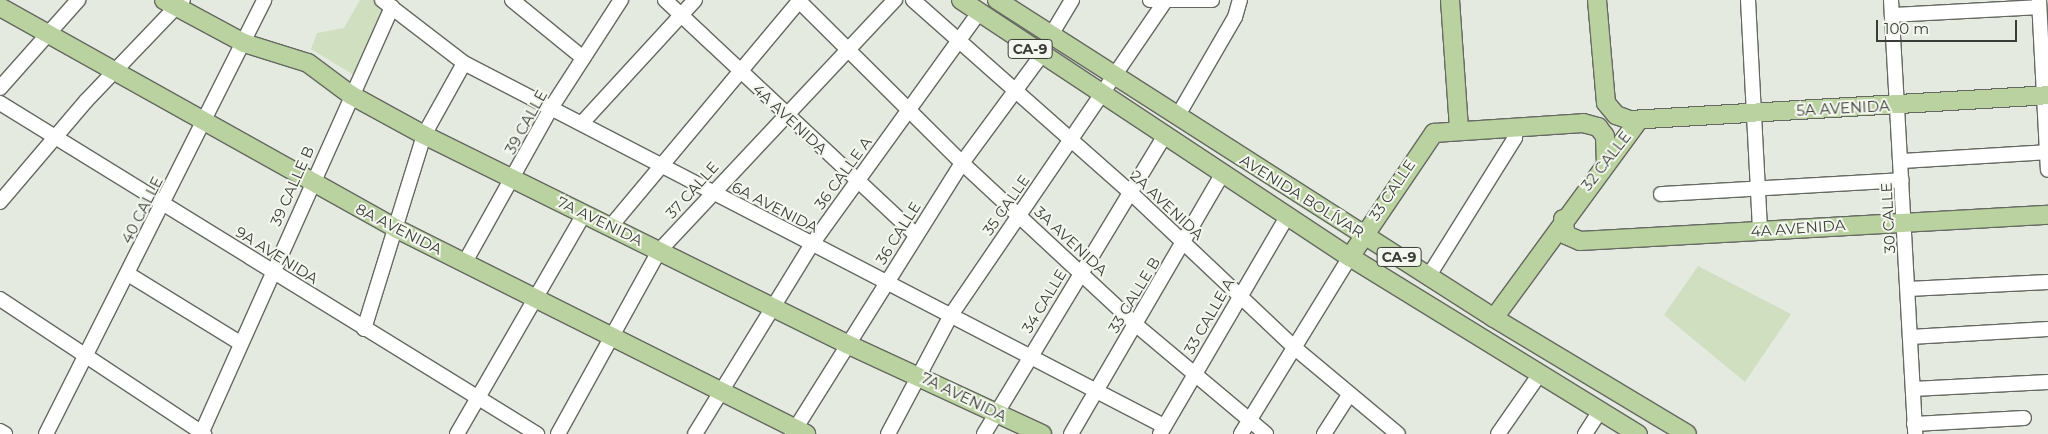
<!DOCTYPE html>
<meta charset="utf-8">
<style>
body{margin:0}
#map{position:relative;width:2048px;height:434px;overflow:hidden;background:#e5eae1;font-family:Montserrat,sans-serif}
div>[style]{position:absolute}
.green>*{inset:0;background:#cfdfc0}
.roads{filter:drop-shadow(1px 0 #656961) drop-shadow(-1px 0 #656961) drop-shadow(0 1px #656961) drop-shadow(0 -1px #656961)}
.minor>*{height:14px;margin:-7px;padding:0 7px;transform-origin:7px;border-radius:7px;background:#fff}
.major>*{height:18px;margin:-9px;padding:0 9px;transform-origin:9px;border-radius:9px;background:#bad1a0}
span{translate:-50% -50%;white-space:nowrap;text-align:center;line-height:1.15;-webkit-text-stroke:4px #f3f7ee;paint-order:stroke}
.shield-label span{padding:1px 4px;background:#f3f7ee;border:1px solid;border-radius:4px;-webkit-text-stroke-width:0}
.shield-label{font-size:14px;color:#3a3c38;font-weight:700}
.street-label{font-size:15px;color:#3a3c38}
.scale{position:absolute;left:1876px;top:20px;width:141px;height:22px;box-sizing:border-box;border:2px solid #3a3c38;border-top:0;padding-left:6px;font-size:15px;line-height:18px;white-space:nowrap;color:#3a3c38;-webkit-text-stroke:4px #f3f7ee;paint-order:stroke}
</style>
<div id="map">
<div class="green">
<i style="clip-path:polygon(360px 0,374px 0,384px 7px,354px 75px,311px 49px,317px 33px,344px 28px)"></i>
<i style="clip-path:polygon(1698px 266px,1791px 314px,1745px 382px,1664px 315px)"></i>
</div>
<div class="roads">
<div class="minor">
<i style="left:382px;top:0;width:103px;rotate:37.5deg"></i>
<i style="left:464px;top:63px;width:789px;rotate:27.41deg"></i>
<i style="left:512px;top:0;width:92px;rotate:39.2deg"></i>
<i style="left:665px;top:0;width:344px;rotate:43.1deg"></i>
<i style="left:798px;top:0;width:231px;rotate:44.8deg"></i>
<i style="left:962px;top:163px;width:236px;rotate:42.9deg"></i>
<i style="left:1135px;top:324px;width:171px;rotate:40deg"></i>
<i style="left:913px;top:0;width:290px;rotate:41.5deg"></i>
<i style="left:1130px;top:192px;width:227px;rotate:43.4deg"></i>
<i style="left:1295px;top:348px;width:134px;rotate:39.9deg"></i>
<i style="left:1150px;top:0;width:62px"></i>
<i style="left:1748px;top:0;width:230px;rotate:87deg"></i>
<i style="left:1891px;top:0;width:435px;rotate:86.8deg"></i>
<i style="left:2039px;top:0;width:170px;rotate:87deg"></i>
<i style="left:1892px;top:15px;width:147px;rotate:-3.1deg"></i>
<i style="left:1051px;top:35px;width:41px;rotate:-59deg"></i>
<i style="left:0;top:88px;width:118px;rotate:-48.4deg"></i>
<i style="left:0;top:103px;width:631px;rotate:31.65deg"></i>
<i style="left:1177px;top:117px;width:116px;rotate:-59.9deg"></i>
<i style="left:1235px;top:17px;width:18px;rotate:-74deg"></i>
<i style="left:582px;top:123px;width:167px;rotate:-47.4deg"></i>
<i style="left:1901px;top:161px;width:146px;rotate:-3.5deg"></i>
<i style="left:1661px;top:194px;width:241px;rotate:-3.3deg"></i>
<i style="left:0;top:202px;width:133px;rotate:-49.6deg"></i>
<i style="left:86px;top:101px;width:140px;rotate:-46.2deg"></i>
<i style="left:611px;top:226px;width:295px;rotate:-50.1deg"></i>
<i style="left:465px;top:262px;width:176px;rotate:-60.8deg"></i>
<i style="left:551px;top:108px;width:129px;rotate:-57.1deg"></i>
<i style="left:128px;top:274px;width:132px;rotate:31.6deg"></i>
<i style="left:1428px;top:277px;width:164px;rotate:-58deg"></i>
<i style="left:1515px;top:138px;width:11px;rotate:-85deg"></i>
<i style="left:1908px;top:289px;width:140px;rotate:-2.9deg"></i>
<i style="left:0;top:299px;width:245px;rotate:33.5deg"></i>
<i style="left:364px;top:329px;width:203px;rotate:-72.8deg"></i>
<i style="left:424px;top:135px;width:82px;rotate:-60.9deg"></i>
<i style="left:1910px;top:337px;width:138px;rotate:-3.3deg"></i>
<i style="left:1913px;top:389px;width:135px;rotate:-3deg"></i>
<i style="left:1914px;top:424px;width:110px;rotate:-3.1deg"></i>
<i style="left:0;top:431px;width:6px;rotate:31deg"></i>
<i style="left:46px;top:434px;width:486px;rotate:-63.3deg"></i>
<i style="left:201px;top:434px;width:468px;rotate:-65.9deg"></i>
<i style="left:457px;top:434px;width:254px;rotate:-60deg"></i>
<i style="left:558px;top:434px;width:209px;rotate:-61.1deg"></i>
<i style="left:659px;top:251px;width:345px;rotate:-46.8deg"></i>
<i style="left:695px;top:434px;width:223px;rotate:-58.4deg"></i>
<i style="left:812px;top:244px;width:284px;rotate:-54.2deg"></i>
<i style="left:792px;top:434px;width:320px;rotate:-57.9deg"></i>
<i style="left:962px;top:163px;width:133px;rotate:-53.6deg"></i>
<i style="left:888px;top:434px;width:135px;rotate:-62.1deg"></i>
<i style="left:951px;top:315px;width:378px;rotate:-55.7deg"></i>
<i style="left:984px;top:434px;width:350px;rotate:-58.8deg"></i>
<i style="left:1071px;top:434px;width:302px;rotate:-59.8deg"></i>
<i style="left:1160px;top:434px;width:254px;rotate:-59.7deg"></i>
<i style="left:1241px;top:434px;width:208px;rotate:-58.4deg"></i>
<i style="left:1324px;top:434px;width:46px;rotate:-57.3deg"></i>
<i style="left:1498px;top:434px;width:72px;rotate:-55.2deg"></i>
<i style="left:1585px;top:434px;width:27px;rotate:-57deg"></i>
</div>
<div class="major">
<i style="left:164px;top:0;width:91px;rotate:28.3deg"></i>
<i style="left:244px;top:43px;width:67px;rotate:17.4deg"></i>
<i style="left:308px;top:63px;width:54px;rotate:36.7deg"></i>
<i style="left:351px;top:95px;width:83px;rotate:28.7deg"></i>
<i style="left:424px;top:135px;width:472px;rotate:26.3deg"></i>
<i style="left:847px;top:344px;width:215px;rotate:24.8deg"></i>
<i style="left:961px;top:0;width:466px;rotate:33.5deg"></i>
<i style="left:1350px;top:257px;width:338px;rotate:31.6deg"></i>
<i style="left:997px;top:0;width:590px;rotate:32.61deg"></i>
<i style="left:1494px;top:318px;width:225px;rotate:31deg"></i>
<i style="left:1450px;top:0;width:129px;rotate:86deg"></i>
<i style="left:1597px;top:0;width:103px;rotate:85deg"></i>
<i style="left:1606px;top:103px;width:16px;rotate:50deg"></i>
<i style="left:1616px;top:115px;width:15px;rotate:20deg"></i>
<i style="left:1630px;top:120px;width:419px;rotate:-3.4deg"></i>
<i style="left:0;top:7px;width:453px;rotate:29.2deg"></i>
<i style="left:395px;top:228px;width:460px;rotate:26.6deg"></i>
<i style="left:1563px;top:219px;width:16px;rotate:79deg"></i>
<i style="left:1566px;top:235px;width:15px;rotate:23deg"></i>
<i style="left:1580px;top:241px;width:469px;rotate:-3.2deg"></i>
<i style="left:1350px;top:257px;width:150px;rotate:-55.9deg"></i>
<i style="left:1434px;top:133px;width:149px;rotate:-3.8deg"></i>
<i style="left:1583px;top:123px;width:16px;rotate:15deg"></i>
<i style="left:1598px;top:127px;width:11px;rotate:52deg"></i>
<i style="left:1605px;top:136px;width:24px;rotate:88deg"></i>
<i style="left:1494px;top:318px;width:244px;rotate:-53.8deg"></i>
</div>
</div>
<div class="shield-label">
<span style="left:1030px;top:49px">CA-9</span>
<span style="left:1399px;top:257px">CA-9</span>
</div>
<div class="street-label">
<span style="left:1843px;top:108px;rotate:-3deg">5A AVENIDA</span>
<span style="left:790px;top:119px;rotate:43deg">4A AVENIDA</span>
<span style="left:526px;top:122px;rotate:-61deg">39 CALLE</span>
<span style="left:1606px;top:161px;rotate:-52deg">32 CALLE</span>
<span style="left:843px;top:173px;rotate:-54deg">36 CALLE A</span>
<span style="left:292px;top:186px;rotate:-66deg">39 CALLE B</span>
<span style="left:692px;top:190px;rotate:-48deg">37 CALLE</span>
<span style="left:1392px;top:190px;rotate:-56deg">33 CALLE</span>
<span style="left:1302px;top:196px;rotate:32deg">AVENIDA BOLÍVAR</span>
<span style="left:1006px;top:205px;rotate:-55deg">35 CALLE</span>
<span style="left:1167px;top:205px;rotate:43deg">2A AVENIDA</span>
<span style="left:775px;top:207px;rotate:27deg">6A AVENIDA</span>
<span style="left:142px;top:210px;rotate:-63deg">40 CALLE</span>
<span style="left:1888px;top:218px;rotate:-93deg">30 CALLE</span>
<span style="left:600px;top:221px;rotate:26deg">7A AVENIDA</span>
<span style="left:1798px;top:228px;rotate:-4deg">4A AVENIDA</span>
<span style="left:399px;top:229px;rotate:27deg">8A AVENIDA</span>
<span style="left:898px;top:233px;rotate:-58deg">36 CALLE</span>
<span style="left:1071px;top:241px;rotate:43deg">3A AVENIDA</span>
<span style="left:277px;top:255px;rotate:32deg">9A AVENIDA</span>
<span style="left:1134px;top:295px;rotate:-59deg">33 CALLE B</span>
<span style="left:1044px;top:301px;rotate:-59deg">34 CALLE</span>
<span style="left:1209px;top:316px;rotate:-60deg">33 CALLE A</span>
<span style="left:964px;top:397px;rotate:26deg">7A AVENIDA</span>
</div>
<div class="scale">100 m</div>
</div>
